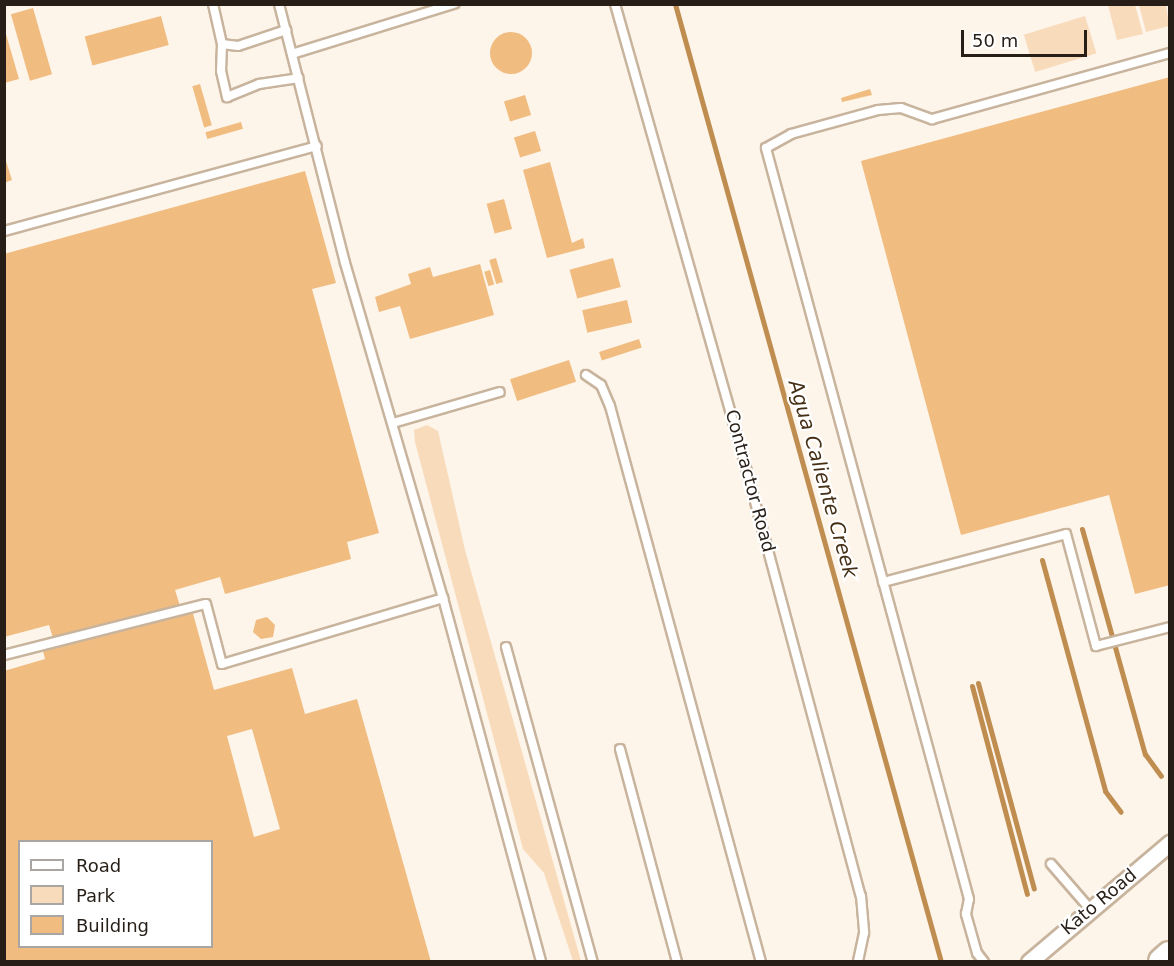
<!DOCTYPE html>
<style>
body{margin:0}
#map{position:relative;width:1174px;height:966px;overflow:hidden;background:#fdf4ea;font-family:"DejaVu Sans",sans-serif}
div>[style]{position:absolute}
.green>*{inset:0;background:#f8dbbb;transform-origin:0 0}
.stream>*{height:5px;margin:-2.5px;padding:0 2.5px;transform-origin:2.5px;border-radius:2.5px;background:#c08d51}
.building>*{inset:0;background:#f1bc80;transform-origin:0 0}
.round{border-radius:50%}
.roads{filter:drop-shadow(2px 0 #c8b49d) drop-shadow(-2px 0 #c8b49d) drop-shadow(0 2px #c8b49d) drop-shadow(0 -2px #c8b49d)}
.lane>*{height:8px;margin:-4px;padding:0 4px;transform-origin:4px;border-radius:4px;background:#fff}
.street>*{height:15px;margin:-7.5px;padding:0 7.5px;transform-origin:7.5px;border-radius:7.5px;background:#fff}
.highway>*{height:28px;margin:-14px;padding:0 14px;transform-origin:14px;border-radius:14px;background:#fff}
span{translate:-50% -50%;white-space:nowrap;text-align:center;line-height:1.15;-webkit-text-stroke:4.5px #fff;paint-order:stroke}
.street-label{font-size:18px;color:#271f17}
.water-label{font-size:20px;color:#463015;font-style:italic}
.frame{position:absolute;inset:0;border:6px solid #271f17;pointer-events:none}
.legend{position:absolute;left:18px;top:840px;width:195px;height:108px;box-sizing:border-box;background:#fff;border:2px solid #a9a5a2;margin:0;padding:8px 10px;list-style:none;font-size:18px;color:#271f17}
.legend li{display:flex;align-items:center;gap:12px;height:30px}
.legend b{width:30px;border:2px solid #a9a5a2}
.scale{position:absolute;left:961px;top:30px;width:126px;height:27px;box-sizing:border-box;border:3px solid #271f17;border-top:0;padding-left:8px;font-size:18px;line-height:21px;white-space:nowrap;color:#271f17;-webkit-text-stroke:4px #fff;paint-order:stroke}
</style>
<div id="map">
<div class="green">
<i style="clip-path:polygon(1108px 5px,1135px 5px,1143px 34px,1117px 40px)"></i>
<i style="clip-path:polygon(1139px 5px,1166px 5px,1169px 26px,1146px 32px)"></i>
<i style="left:1085px;top:16px;width:39px;height:64px;rotate:73deg"></i>
<i style="clip-path:polygon(427px 425px,438px 431px,465px 550px,581px 961px,573px 961px,544px 873px,523px 849px,415px 442px,414px 430px)"></i>
</div>
<div class="stream">
<i style="left:675px;top:4px;width:994px;rotate:74.48deg"></i>
<i style="left:1082px;top:529px;width:234px;rotate:74.4deg"></i>
<i style="left:1145px;top:754px;width:27px;rotate:54deg"></i>
<i style="left:1042px;top:560px;width:239px;rotate:74.7deg"></i>
<i style="left:1105px;top:791px;width:26px;rotate:53deg"></i>
<i style="left:978px;top:683px;width:213px;rotate:74.8deg"></i>
<i style="left:972px;top:686px;width:215px;rotate:75.2deg"></i>
</div>
<div class="building">
<i style="left:33px;top:8px;width:69px;height:23px;rotate:74deg"></i>
<i style="left:161px;top:16px;width:30px;height:79px;rotate:75deg"></i>
<i style="clip-path:polygon(4px 27px,19px 79px,4px 83px)"></i>
<i class="round" style="left:490px;top:32px;width:42px;height:42px"></i>
<i style="clip-path:polygon(1170px 77px,1170px 585px,1135px 594px,1109px 495px,961px 535px,861px 161px)"></i>
<i style="left:200px;top:84px;width:43px;height:8px;rotate:74deg"></i>
<i style="clip-path:polygon(870px 89px,872px 95px,842px 102px,841px 98px)"></i>
<i style="left:525px;top:95px;width:21px;height:22px;rotate:73deg"></i>
<i style="left:241px;top:122px;width:7px;height:37px;rotate:74deg"></i>
<i style="left:535px;top:131px;width:21px;height:22px;rotate:73deg"></i>
<i style="clip-path:polygon(4px 155px,12px 180px,4px 183px)"></i>
<i style="clip-path:polygon(550px 162px,572px 243px,583px 238px,585px 248px,547px 258px,523px 170px)"></i>
<i style="clip-path:polygon(305px 171px,336px 283px,312px 289px,379px 533px,347px 542px,351px 559px,225px 594px,220px 577px,175px 590px,180px 606px,54px 641px,49px 625px,4px 637px,4px 254px)"></i>
<i style="left:504px;top:199px;width:31px;height:18px;rotate:75deg"></i>
<i style="left:496px;top:258px;width:25px;height:7px;rotate:74deg"></i>
<i style="left:613px;top:258px;width:30px;height:45px;rotate:75deg"></i>
<i style="clip-path:polygon(480px 264px,494px 315px,410px 339px,400px 306px,379px 312px,375px 297px,411px 284px,408px 274px,430px 267px,433px 277px)"></i>
<i style="left:490px;top:270px;width:15px;height:6px;rotate:74deg"></i>
<i style="left:627px;top:300px;width:23px;height:46px;rotate:77deg"></i>
<i style="left:639px;top:339px;width:9px;height:42px;rotate:72deg"></i>
<i style="left:569px;top:360px;width:23px;height:62px;rotate:72deg"></i>
<i style="clip-path:polygon(evenodd,192px 610px,214px 690px,292px 668px,305px 714px,357px 699px,431px 962px,4px 962px,4px 671px,45px 659px,43px 651px,192px 610px,252px 729px,280px 829px,254px 837px,227px 736px,252px 729px,192px 610px,20px 842px,212px 842px,212px 946px,20px 946px,20px 842px)"></i>
<i style="clip-path:polygon(267px 617px,275px 625px,273px 637px,261px 639px,253px 632px,256px 620px)"></i>
</div>
<div class="roads">
<div class="lane">
<i style="left:213px;top:4px;width:41px;rotate:77.3deg"></i>
<i style="left:222px;top:44px;width:27px;rotate:92deg"></i>
<i style="left:221px;top:71px;width:27px;rotate:77deg"></i>
<i style="left:227px;top:97px;width:35px;rotate:-22deg"></i>
<i style="left:259px;top:84px;width:40px;rotate:-8.5deg"></i>
<i style="left:279px;top:4px;width:267px;rotate:75.7deg"></i>
<i style="left:345px;top:263px;width:349px;rotate:73.7deg"></i>
<i style="left:443px;top:598px;width:377px;rotate:74.9deg"></i>
<i style="left:615px;top:4px;width:455px;rotate:74.2deg"></i>
<i style="left:739px;top:442px;width:470px;rotate:75deg"></i>
<i style="left:861px;top:896px;width:37px;rotate:85deg"></i>
<i style="left:864px;top:933px;width:30px;rotate:102deg"></i>
<i style="left:222px;top:44px;width:16px;rotate:7deg"></i>
<i style="left:238px;top:46px;width:51px;rotate:-18.4deg"></i>
<i style="left:292px;top:54px;width:170px;rotate:-17.2deg"></i>
<i style="left:4px;top:231px;width:324px;rotate:-15.2deg"></i>
<i style="left:586px;top:375px;width:18px;rotate:34deg"></i>
<i style="left:601px;top:385px;width:23px;rotate:67deg"></i>
<i style="left:610px;top:406px;width:576px;rotate:74.81deg"></i>
<i style="left:393px;top:423px;width:111px;rotate:-16.2deg"></i>
<i style="left:883px;top:582px;width:189px;rotate:-14.7deg"></i>
<i style="left:1066px;top:534px;width:116px;rotate:75deg"></i>
<i style="left:1096px;top:646px;width:76px;rotate:-14.4deg"></i>
<i style="left:506px;top:647px;width:327px;rotate:74.6deg"></i>
<i style="left:4px;top:655px;width:208px;rotate:-14.2deg"></i>
<i style="left:206px;top:604px;width:62px;rotate:75.1deg"></i>
<i style="left:222px;top:664px;width:231px;rotate:-16.6deg"></i>
<i style="left:620px;top:749px;width:220px;rotate:75deg"></i>
<i style="left:1051px;top:864px;width:61px;rotate:49deg"></i>
<i style="left:984px;top:962px;width:11px;rotate:-128deg"></i>
<i style="left:977px;top:953px;width:41px;rotate:-105.8deg"></i>
<i style="left:966px;top:914px;width:15px;rotate:-79deg"></i>
<i style="left:969px;top:899px;width:778px;rotate:-105.13deg"></i>
<i style="left:766px;top:148px;width:29px;rotate:-29deg"></i>
<i style="left:791px;top:134px;width:90px;rotate:-15.4deg"></i>
<i style="left:878px;top:110px;width:23px;rotate:-5deg"></i>
<i style="left:901px;top:108px;width:33px;rotate:20deg"></i>
<i style="left:932px;top:119px;width:247px;rotate:-15.5deg"></i>
</div>
<div class="street">
<i style="left:1029px;top:962px;width:185px;rotate:-40.2deg"></i>
</div>
<div class="highway">
<i style="left:1163px;top:962px;width:9px;rotate:-41deg"></i>
</div>
</div>
<div class="street-label">
<span style="left:750px;top:481px;rotate:75deg">Contractor Road</span>
<span style="left:1099px;top:902px;rotate:-40deg">Kato Road</span>
</div>
<div class="water-label">
<span style="left:823px;top:479px;rotate:74deg">Agua Caliente Creek</span>
</div>
<div class="frame"></div>
<ul class="legend">
<li><b style="height:8px;background:#fff"></b>Road</li>
<li><b style="height:16px;background:#f8dbbb"></b>Park</li>
<li><b style="height:16px;background:#f1bc80"></b>Building</li>
</ul>
<div class="scale">50 m</div>
</div>
